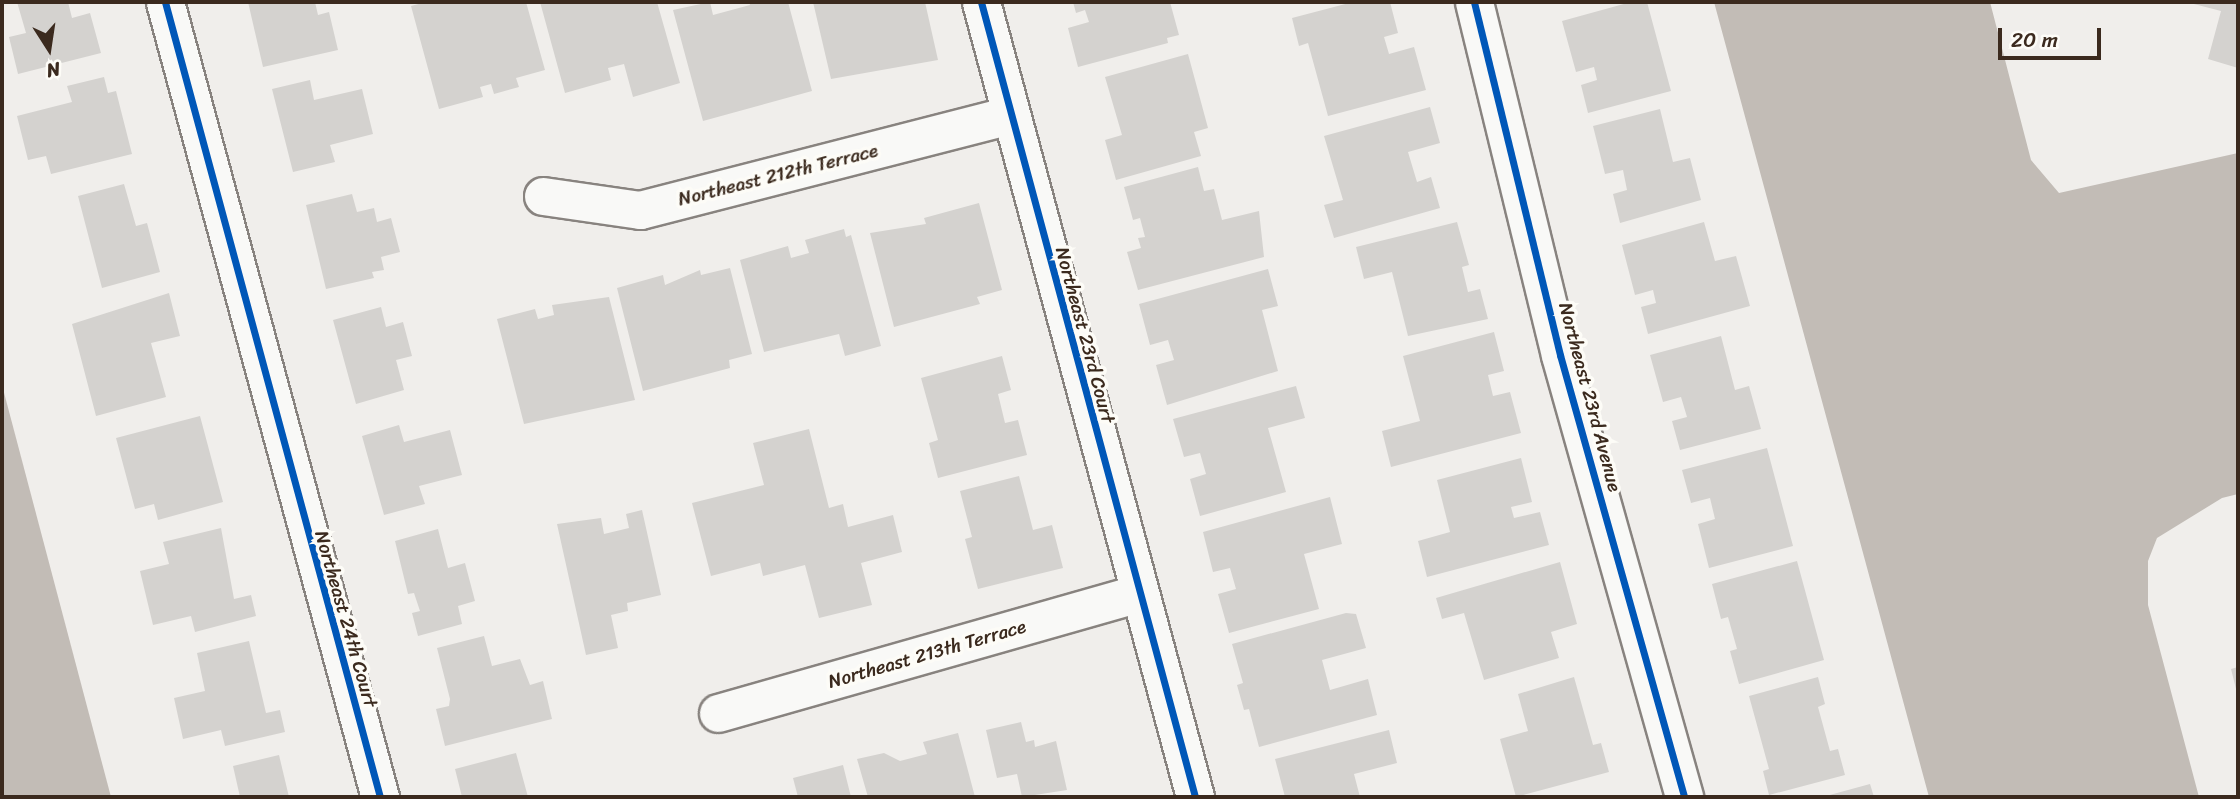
<!DOCTYPE html>
<style>
body{margin:0}
#map{position:relative;width:2240px;height:799px;overflow:hidden;background:#f0eeeb;font-family:Sriracha,sans-serif}
div>[style]{position:absolute}
.water>*{inset:0;background:#c2bcb6}
.building>*{inset:0;background:#d4d2cf}
.roads{filter:drop-shadow(2px 0 #88837f) drop-shadow(-2px 0 #88837f) drop-shadow(0 2px #88837f) drop-shadow(0 -2px #88837f)}
.street>*{height:37px;margin:-18.5px;padding:0 18.5px;transform-origin:18.5px;border-radius:18.5px;background:#f9f9f7}
.cycleway>*{height:7px;margin:-3.5px;padding:0 3.5px;transform-origin:3.5px;border-radius:3.5px;background:#0057b8}
span{translate:-50% -50%;white-space:nowrap;text-align:center;line-height:1.15;-webkit-text-stroke:7px #fdfcf7;paint-order:stroke}
.street-label{font-size:19px;color:#3b2a1e}
.frame{position:absolute;inset:0;border:4px solid #3b2a1e;pointer-events:none}
.north{position:absolute;left:14px;top:14px;width:70px;height:70px;-webkit-text-stroke:5px #fdfcf7;paint-order:stroke;rotate:168deg;font-size:19px;font-weight:700;line-height:28px;text-align:center;color:#3b2a1e}
.north::after{content:'';display:block;margin:auto;width:24px;height:32px;background:#3b2a1e;clip-path:polygon(50% 0,100% 100%,50% 72%,0 100%)}
.scale{position:absolute;left:1998px;top:28px;width:103px;height:32px;box-sizing:border-box;border:4px solid #3b2a1e;border-top:0;padding-left:9px;font-size:21px;line-height:24px;white-space:nowrap;color:#3b2a1e;-webkit-text-stroke:5px #fdfcf7;paint-order:stroke}
</style>
<div id="map">
<div class="water">
<i style="clip-path:polygon(1714px 2px,1990px 2px,2031px 160px,2059px 193px,2238px 153px,2238px 494px,2222px 498px,2157px 538px,2148px 561px,2148px 605px,2199px 797px,1929px 797px)"></i>
<i style="clip-path:polygon(2px 385px,111px 797px,2px 797px)"></i>
</div>
<div class="building">
<i style="clip-path:polygon(17px 2px,68px 2px,72px 18px,90px 13px,101px 53px,18px 74px,9px 37px,26px 33px)"></i>
<i style="clip-path:polygon(248px 2px,315px 2px,318px 15px,329px 12px,338px 50px,263px 67px)"></i>
<i style="clip-path:polygon(426px 2px,526px 2px,545px 70px,516px 78px,519px 87px,494px 94px,491px 84px,480px 87px,483px 97px,439px 109px,411px 6px)"></i>
<i style="clip-path:polygon(540px 2px,657px 2px,680px 83px,633px 97px,624px 64px,608px 68px,611px 80px,565px 93px)"></i>
<i style="clip-path:polygon(710px 2px,713px 15px,750px 5px,749px 2px,788px 2px,812px 91px,703px 121px,673px 10px)"></i>
<i style="clip-path:polygon(813px 2px,925px 2px,938px 60px,831px 79px)"></i>
<i style="clip-path:polygon(1073px 2px,1170px 2px,1179px 35px,1167px 38px,1168px 43px,1078px 67px,1068px 28px,1089px 22px,1085px 10px,1076px 13px)"></i>
<i style="clip-path:polygon(1353px 2px,1390px 2px,1398px 33px,1384px 37px,1389px 54px,1414px 47px,1426px 90px,1328px 116px,1308px 43px,1299px 46px,1292px 18px)"></i>
<i style="clip-path:polygon(1631px 2px,1647px 2px,1671px 91px,1588px 113px,1581px 85px,1597px 80px,1594px 67px,1576px 72px,1562px 21px)"></i>
<i style="clip-path:polygon(2238px 2px,2238px 68px,2208px 59px,2221px 11px,2190px 3px)"></i>
<i style="clip-path:polygon(1188px 54px,1208px 128px,1194px 132px,1201px 156px,1116px 180px,1105px 140px,1122px 135px,1105px 77px)"></i>
<i style="clip-path:polygon(104px 77px,108px 93px,116px 91px,132px 154px,51px 174px,46px 156px,28px 160px,17px 116px,72px 102px,67px 86px)"></i>
<i style="clip-path:polygon(310px 80px,314px 100px,362px 89px,373px 134px,330px 145px,335px 162px,293px 172px,272px 89px)"></i>
<i style="clip-path:polygon(1430px 107px,1440px 143px,1408px 152px,1417px 182px,1431px 177px,1440px 208px,1334px 238px,1324px 205px,1343px 200px,1324px 136px)"></i>
<i style="clip-path:polygon(1660px 109px,1673px 162px,1690px 158px,1701px 200px,1620px 223px,1613px 194px,1627px 190px,1623px 170px,1605px 174px,1593px 126px)"></i>
<i style="clip-path:polygon(1198px 167px,1204px 191px,1214px 189px,1222px 220px,1259px 211px,1264px 257px,1138px 290px,1127px 252px,1141px 248px,1138px 238px,1145px 237px,1140px 218px,1133px 220px,1124px 187px)"></i>
<i style="clip-path:polygon(124px 184px,136px 226px,147px 223px,160px 272px,102px 288px,78px 196px)"></i>
<i style="clip-path:polygon(352px 194px,357px 212px,374px 208px,377px 222px,391px 218px,400px 252px,381px 257px,384px 270px,372px 272px,374px 278px,326px 289px,306px 205px)"></i>
<i style="clip-path:polygon(979px 203px,1002px 290px,977px 297px,980px 304px,894px 327px,870px 233px,926px 224px,924px 218px)"></i>
<i style="clip-path:polygon(1457px 222px,1469px 265px,1462px 267px,1468px 292px,1480px 289px,1488px 319px,1408px 336px,1392px 272px,1364px 279px,1356px 247px)"></i>
<i style="clip-path:polygon(1704px 222px,1715px 261px,1736px 256px,1750px 306px,1648px 334px,1641px 307px,1656px 303px,1653px 290px,1635px 295px,1622px 245px)"></i>
<i style="clip-path:polygon(844px 229px,846px 237px,851px 235px,881px 346px,845px 356px,839px 334px,764px 352px,740px 260px,788px 246px,791px 258px,809px 253px,805px 240px)"></i>
<i style="clip-path:polygon(730px 268px,752px 354px,729px 360px,730px 368px,643px 391px,617px 288px,663px 275px,665px 285px,700px 270px,701px 275px)"></i>
<i style="clip-path:polygon(1268px 269px,1278px 306px,1262px 310px,1278px 371px,1167px 405px,1156px 365px,1174px 360px,1168px 340px,1150px 345px,1139px 304px)"></i>
<i style="clip-path:polygon(169px 293px,180px 336px,151px 343px,166px 397px,96px 416px,72px 324px)"></i>
<i style="clip-path:polygon(609px 297px,635px 400px,524px 424px,497px 319px,535px 309px,538px 319px,554px 315px,552px 305px)"></i>
<i style="clip-path:polygon(381px 307px,386px 327px,403px 322px,412px 356px,396px 360px,404px 390px,356px 404px,333px 320px)"></i>
<i style="clip-path:polygon(1494px 332px,1504px 371px,1488px 375px,1493px 396px,1510px 392px,1521px 433px,1391px 467px,1382px 431px,1420px 421px,1403px 356px)"></i>
<i style="clip-path:polygon(1721px 336px,1735px 390px,1749px 386px,1761px 429px,1680px 450px,1672px 421px,1687px 417px,1681px 397px,1663px 402px,1650px 355px)"></i>
<i style="clip-path:polygon(1002px 356px,1011px 390px,998px 394px,1005px 423px,1018px 420px,1027px 455px,938px 478px,929px 443px,938px 440px,921px 378px)"></i>
<i style="clip-path:polygon(1296px 386px,1305px 418px,1268px 428px,1286px 492px,1200px 516px,1190px 479px,1206px 474px,1200px 453px,1184px 457px,1173px 419px)"></i>
<i style="clip-path:polygon(200px 416px,223px 502px,158px 520px,154px 504px,135px 509px,116px 438px)"></i>
<i style="clip-path:polygon(399px 425px,404px 442px,450px 430px,462px 475px,419px 486px,425px 504px,384px 515px,362px 436px)"></i>
<i style="clip-path:polygon(809px 429px,829px 508px,843px 504px,848px 527px,893px 515px,902px 552px,861px 563px,872px 605px,819px 618px,805px 565px,763px 576px,760px 563px,711px 576px,692px 503px,764px 485px,753px 443px)"></i>
<i style="clip-path:polygon(1767px 448px,1793px 546px,1709px 568px,1698px 524px,1715px 519px,1710px 498px,1691px 503px,1682px 470px)"></i>
<i style="clip-path:polygon(1521px 458px,1532px 502px,1511px 507px,1514px 518px,1540px 512px,1549px 545px,1427px 577px,1418px 541px,1450px 532px,1437px 480px)"></i>
<i style="clip-path:polygon(1019px 476px,1033px 530px,1052px 525px,1063px 568px,978px 589px,965px 539px,972px 537px,960px 491px)"></i>
<i style="clip-path:polygon(1330px 497px,1342px 544px,1304px 554px,1319px 609px,1229px 633px,1218px 594px,1236px 589px,1230px 568px,1213px 572px,1203px 532px)"></i>
<i style="clip-path:polygon(642px 510px,661px 595px,627px 603px,628px 611px,611px 615px,618px 648px,586px 655px,557px 524px,601px 518px,604px 534px,629px 528px,626px 514px)"></i>
<i style="clip-path:polygon(221px 528px,234px 599px,251px 595px,256px 616px,195px 632px,191px 616px,153px 625px,140px 571px,169px 564px,163px 542px)"></i>
<i style="clip-path:polygon(438px 529px,448px 568px,465px 563px,475px 601px,458px 606px,462px 624px,418px 636px,412px 613px,420px 611px,414px 593px,408px 594px,395px 541px)"></i>
<i style="clip-path:polygon(1797px 561px,1824px 660px,1739px 684px,1730px 651px,1737px 649px,1728px 617px,1721px 619px,1712px 584px)"></i>
<i style="clip-path:polygon(1560px 562px,1577px 624px,1551px 632px,1559px 658px,1484px 680px,1464px 613px,1442px 619px,1436px 598px)"></i>
<i style="clip-path:polygon(1346px 613px,1356px 614px,1366px 648px,1322px 660px,1330px 690px,1368px 679px,1377px 715px,1259px 747px,1249px 709px,1244px 710px,1237px 685px,1243px 683px,1232px 644px)"></i>
<i style="clip-path:polygon(484px 636px,492px 666px,520px 659px,530px 685px,543px 681px,552px 719px,445px 746px,436px 709px,449px 706px,450px 699px,437px 648px)"></i>
<i style="clip-path:polygon(249px 641px,266px 713px,280px 710px,285px 732px,225px 746px,221px 730px,183px 739px,174px 698px,205px 691px,197px 653px)"></i>
<i style="clip-path:polygon(2238px 667px,2238px 693px,2237px 693px,2231px 669px)"></i>
<i style="clip-path:polygon(1574px 677px,1593px 745px,1601px 743px,1609px 772px,1516px 797px,1500px 739px,1528px 731px,1518px 694px)"></i>
<i style="clip-path:polygon(1818px 677px,1825px 704px,1818px 707px,1830px 751px,1838px 749px,1845px 775px,1769px 795px,1763px 771px,1769px 769px,1749px 696px)"></i>
<i style="clip-path:polygon(1021px 722px,1026px 742px,1034px 740px,1035px 747px,1056px 741px,1067px 790px,1022px 797px,1017px 774px,997px 778px,986px 730px)"></i>
<i style="clip-path:polygon(1389px 730px,1397px 763px,1354px 774px,1360px 797px,1285px 797px,1275px 759px)"></i>
<i style="clip-path:polygon(958px 733px,975px 797px,868px 797px,857px 759px,884px 753px,900px 761px,927px 754px,923px 742px)"></i>
<i style="clip-path:polygon(516px 753px,528px 797px,462px 797px,455px 769px)"></i>
<i style="clip-path:polygon(279px 755px,289px 797px,240px 797px,233px 766px)"></i>
<i style="clip-path:polygon(843px 765px,851px 797px,798px 797px,793px 778px)"></i>
<i style="clip-path:polygon(1870px 784px,1874px 797px,1826px 797px,1826px 796px)"></i>
</div>
<div class="roads">
<div class="street">
<i style="left:165px;top:2px;width:824px;rotate:74.87deg"></i>
<i style="left:981px;top:2px;width:823px;rotate:74.93deg"></i>
<i style="left:1474px;top:2px;width:363px;rotate:76.3deg"></i>
<i style="left:1560px;top:355px;width:459px;rotate:74.3deg"></i>
<i style="left:543px;top:196px;width:98px;rotate:8.2deg"></i>
<i style="left:640px;top:210px;width:383px;rotate:-14.4deg"></i>
<i style="left:718px;top:713px;width:436px;rotate:-15.9deg"></i>
</div>
</div>
<div class="cycleway">
<i style="left:165px;top:2px;width:824px;rotate:74.87deg"></i>
<i style="left:981px;top:2px;width:823px;rotate:74.93deg"></i>
<i style="left:1474px;top:2px;width:363px;rotate:76.3deg"></i>
<i style="left:1560px;top:355px;width:459px;rotate:74.3deg"></i>
</div>
<div class="street-label">
<span style="left:778px;top:175px;rotate:-14deg">Northeast 212th Terrace</span>
<span style="left:1085px;top:335px;rotate:75deg">Northeast 23rd Court</span>
<span style="left:1590px;top:397px;rotate:75deg">Northeast 23rd Avenue</span>
<span style="left:346px;top:619px;rotate:74deg">Northeast 24th Court</span>
<span style="left:927px;top:654px;rotate:-16deg">Northeast 213th Terrace</span>
</div>
<div class="frame"></div>
<div class="north">N</div>
<div class="scale">20 m</div>
</div>
